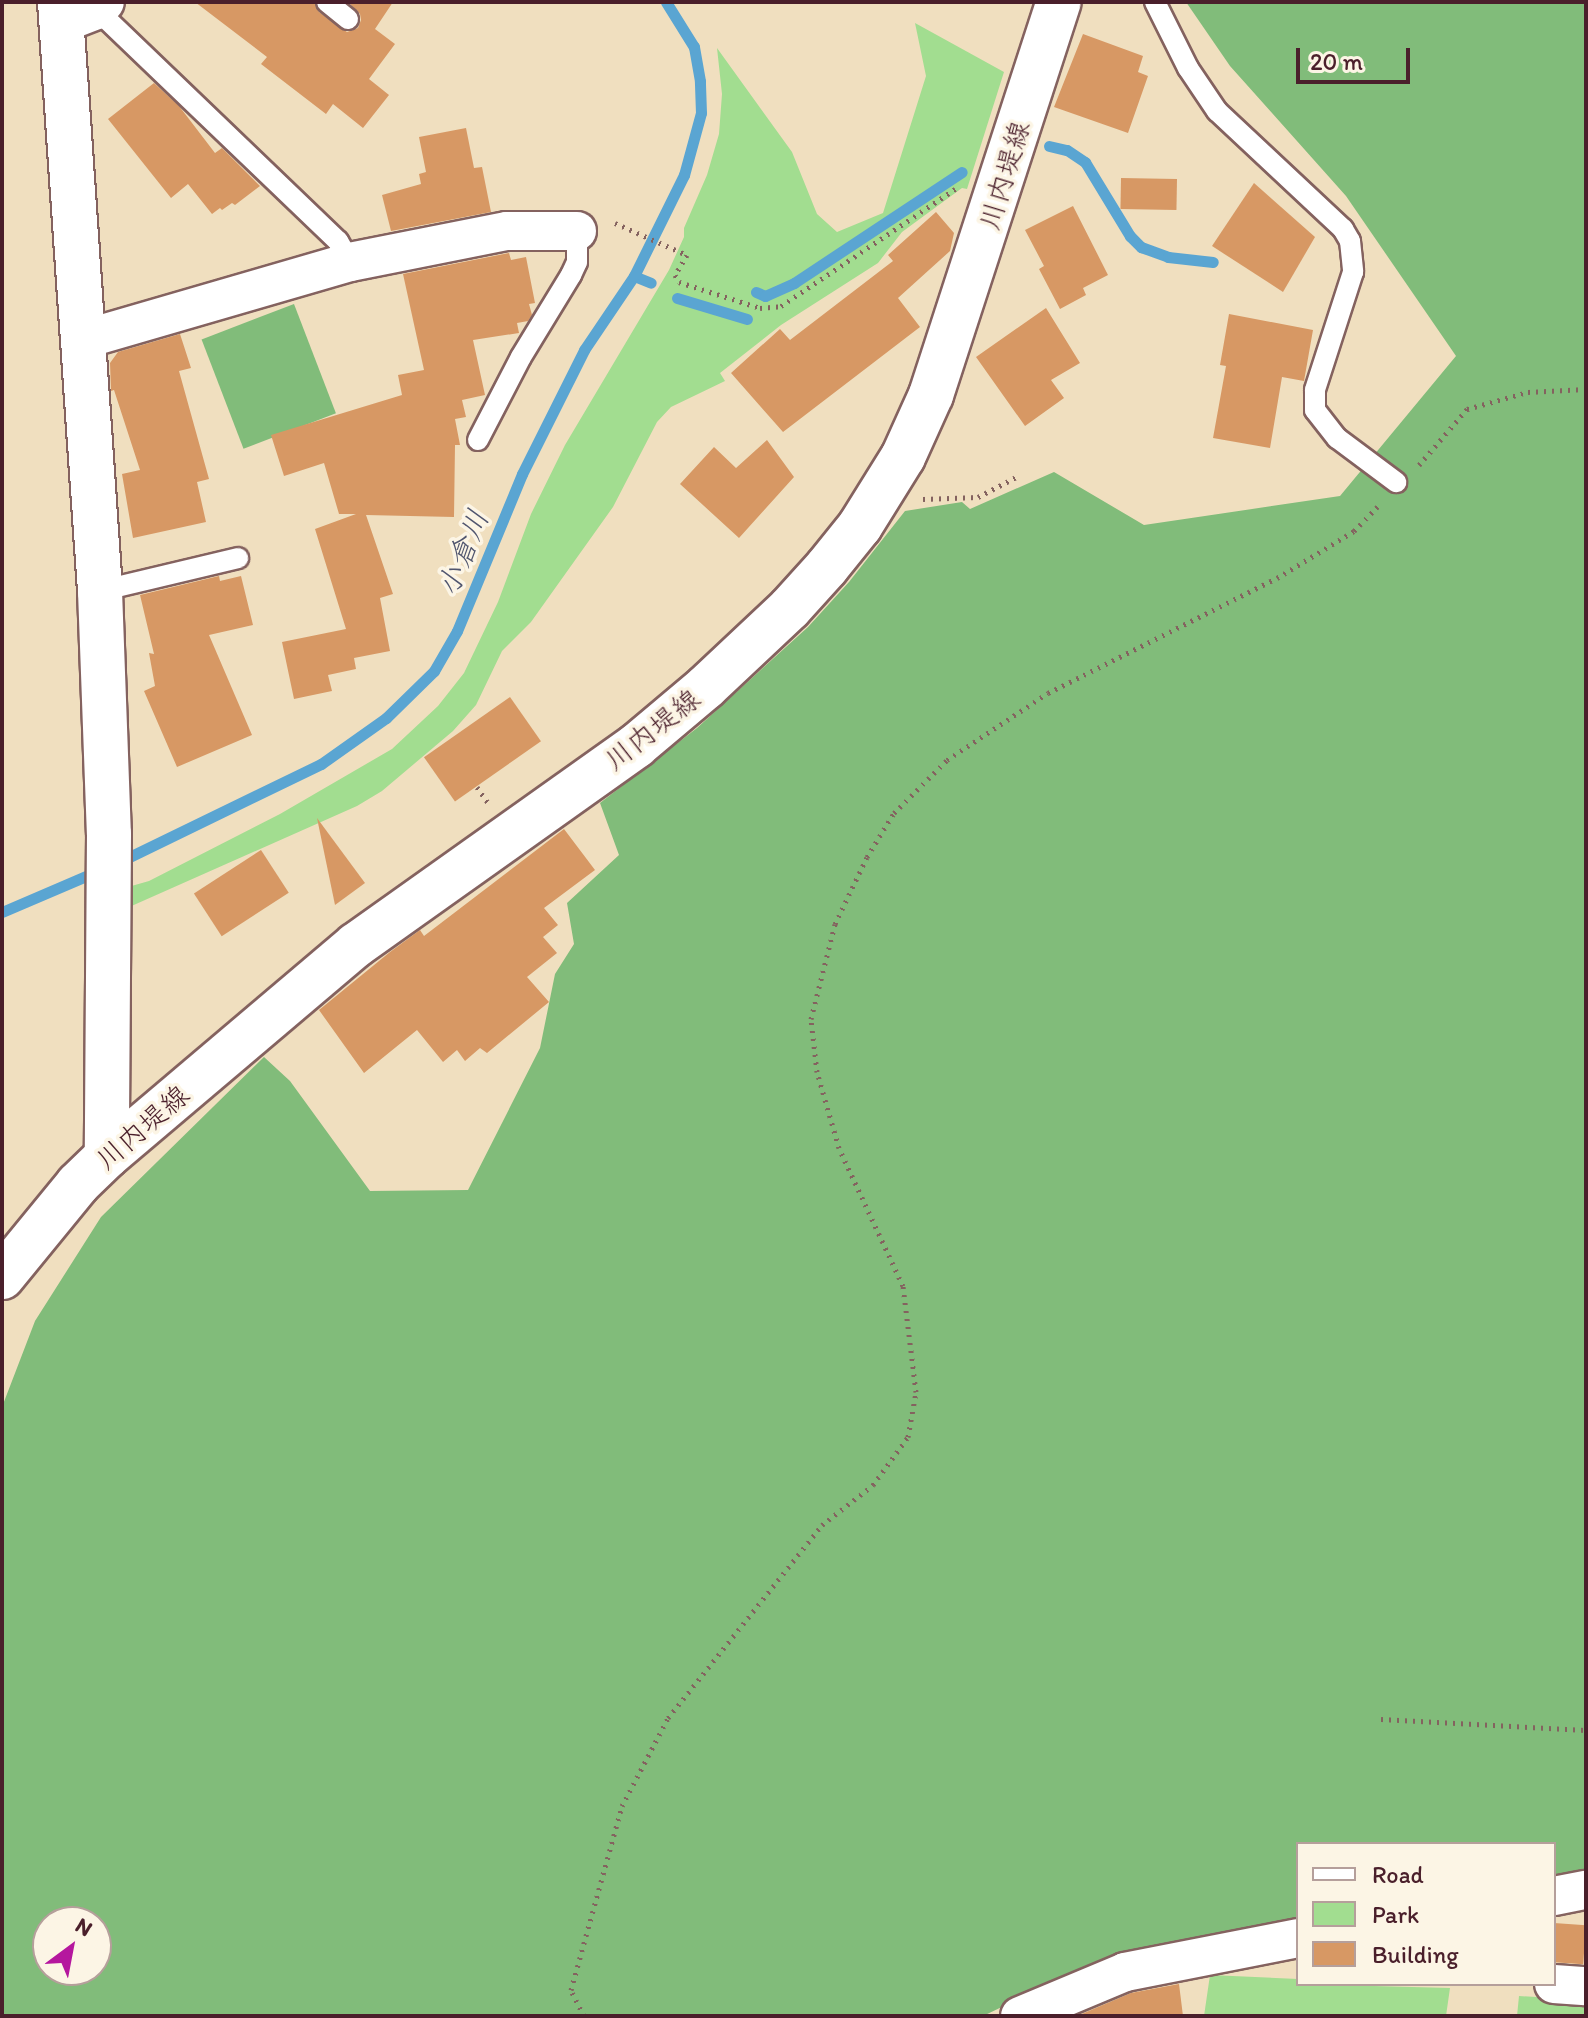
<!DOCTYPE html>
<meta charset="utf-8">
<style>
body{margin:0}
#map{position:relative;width:1588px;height:2018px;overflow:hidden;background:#f0dfbf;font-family:Itim,"Klee One",sans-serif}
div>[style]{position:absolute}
.green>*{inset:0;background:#a2dd90}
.forest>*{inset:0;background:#81bc7a;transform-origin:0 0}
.stream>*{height:11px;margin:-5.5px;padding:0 5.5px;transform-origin:5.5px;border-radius:5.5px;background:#5aa5d2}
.building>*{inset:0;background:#d79864;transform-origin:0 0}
.path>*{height:5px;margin-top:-2.5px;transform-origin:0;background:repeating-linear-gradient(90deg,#84625f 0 2px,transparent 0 8px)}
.roads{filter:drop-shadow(2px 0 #84625f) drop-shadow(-2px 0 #84625f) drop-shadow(0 2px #84625f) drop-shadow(0 -2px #84625f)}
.lane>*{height:20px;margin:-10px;padding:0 10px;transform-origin:10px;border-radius:10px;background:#fff}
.street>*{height:38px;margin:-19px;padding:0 19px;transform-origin:19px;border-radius:19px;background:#fff}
.secondary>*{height:44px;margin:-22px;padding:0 22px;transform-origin:22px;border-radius:22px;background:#fff}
span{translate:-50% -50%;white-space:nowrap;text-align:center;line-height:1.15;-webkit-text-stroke:7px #fcf5e5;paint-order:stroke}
.street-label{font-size:28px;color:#4a1f2b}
.water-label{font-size:30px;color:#50556e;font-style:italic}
.frame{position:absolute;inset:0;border:4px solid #4a1f2b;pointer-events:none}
.legend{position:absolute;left:1296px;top:1842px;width:260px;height:144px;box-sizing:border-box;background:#fcf5e5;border:2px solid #b59f9b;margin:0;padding:10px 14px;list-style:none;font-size:24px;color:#4a1f2b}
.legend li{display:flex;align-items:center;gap:16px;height:40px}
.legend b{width:40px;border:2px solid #b59f9b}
.north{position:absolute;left:32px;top:1906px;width:80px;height:80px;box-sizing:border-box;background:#fcf5e5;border:2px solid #b59f9b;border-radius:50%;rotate:32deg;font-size:22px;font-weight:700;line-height:32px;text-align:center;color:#4a1f2b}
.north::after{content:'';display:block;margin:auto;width:28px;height:36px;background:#b5179e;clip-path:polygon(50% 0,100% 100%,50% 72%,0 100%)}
.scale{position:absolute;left:1296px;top:48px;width:114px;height:36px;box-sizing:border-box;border:4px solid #4a1f2b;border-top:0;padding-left:10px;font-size:24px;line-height:28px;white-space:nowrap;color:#4a1f2b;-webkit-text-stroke:6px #fcf5e5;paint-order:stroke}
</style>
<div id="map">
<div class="green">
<i style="clip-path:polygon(915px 23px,1004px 72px,967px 189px,962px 188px,902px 232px,878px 263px,781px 325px,720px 373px,725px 381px,671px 407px,657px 422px,613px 507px,531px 622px,502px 651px,476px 705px,453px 731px,382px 791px,357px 806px,127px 908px,128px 887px,149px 881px,280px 814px,392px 749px,438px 706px,464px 673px,498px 602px,531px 514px,565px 445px,669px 270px,684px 237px,684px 228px,707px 175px,719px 134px,722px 94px,717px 48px,792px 152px,817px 214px,837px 232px,883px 213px,926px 76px)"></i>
<i style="clip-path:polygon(1210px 1975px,1298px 1979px,1298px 1984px,1450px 1988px,1446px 2016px,1204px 2016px)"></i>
<i style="clip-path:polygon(1519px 1996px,1586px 2000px,1586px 2016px,1517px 2016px)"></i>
</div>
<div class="forest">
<i style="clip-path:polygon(evenodd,1186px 2px,1586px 2px,1586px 1871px,1554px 1877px,1554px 1844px,1298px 1844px,1298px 1922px,1109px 1956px,983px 2016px,2px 2016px,2px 1407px,35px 1321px,101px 1217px,264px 1057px,290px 1081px,370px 1191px,468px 1190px,540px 1048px,555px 974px,574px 944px,567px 903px,619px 855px,600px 803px,697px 728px,808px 627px,849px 582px,905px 511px,962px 502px,970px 509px,1054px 472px,1144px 525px,1340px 496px,1456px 356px,1346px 196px,1230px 66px,1186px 2px,48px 1922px,96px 1922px,96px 1970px,48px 1970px,48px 1922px)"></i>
<i style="left:294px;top:304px;width:117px;height:99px;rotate:69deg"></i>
</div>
<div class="stream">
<i style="left:1049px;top:146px;width:18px;rotate:13deg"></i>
<i style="left:1067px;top:150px;width:22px;rotate:34deg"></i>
<i style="left:1085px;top:162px;width:87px;rotate:58.7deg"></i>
<i style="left:1130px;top:236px;width:16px;rotate:45deg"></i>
<i style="left:1141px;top:247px;width:29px;rotate:20deg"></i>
<i style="left:1168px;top:257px;width:45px;rotate:6.3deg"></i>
<i style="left:634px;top:276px;width:18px;rotate:22deg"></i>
<i style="left:756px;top:292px;width:10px;rotate:24deg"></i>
<i style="left:765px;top:296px;width:32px;rotate:-24deg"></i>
<i style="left:794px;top:283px;width:201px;rotate:-33.5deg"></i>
<i style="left:677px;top:298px;width:73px;rotate:16.7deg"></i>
<i style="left:119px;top:862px;width:225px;rotate:-25.9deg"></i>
<i style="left:321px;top:764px;width:80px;rotate:-35.3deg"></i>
<i style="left:386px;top:718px;width:67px;rotate:-44.4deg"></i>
<i style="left:434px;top:671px;width:46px;rotate:-60.1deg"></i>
<i style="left:457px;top:631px;width:170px;rotate:-67.5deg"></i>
<i style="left:522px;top:474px;width:139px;rotate:-63.4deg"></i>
<i style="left:584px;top:350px;width:89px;rotate:-56deg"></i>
<i style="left:634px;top:276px;width:113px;rotate:-63.7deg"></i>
<i style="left:684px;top:175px;width:64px;rotate:-74.7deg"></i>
<i style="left:701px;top:113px;width:32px;rotate:-92deg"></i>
<i style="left:700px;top:81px;width:35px;rotate:-100deg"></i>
<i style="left:694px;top:47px;width:53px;rotate:-121.9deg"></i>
<i style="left:2px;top:912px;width:107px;rotate:-23.2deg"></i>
</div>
<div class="building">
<i style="clip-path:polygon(195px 2px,314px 2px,319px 12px,347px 32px,358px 28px,361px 20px,360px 14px,348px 2px,393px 2px,375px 29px,395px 44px,369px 79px,389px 95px,363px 128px,333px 104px,326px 114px,261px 64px,267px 57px)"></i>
<i style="clip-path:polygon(1083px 34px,1143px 56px,1138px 72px,1148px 76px,1128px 133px,1054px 107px)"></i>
<i style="clip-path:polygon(154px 83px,179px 106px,215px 153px,222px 148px,260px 186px,235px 205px,232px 203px,222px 210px,220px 208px,212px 214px,188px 184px,171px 198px,108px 119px)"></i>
<i style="clip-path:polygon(466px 128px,474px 168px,482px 167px,491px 212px,391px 231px,382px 195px,421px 184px,419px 174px,426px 172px,419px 137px)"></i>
<i style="left:1121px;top:178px;width:56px;height:31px;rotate:1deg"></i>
<i style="clip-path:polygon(1254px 183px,1315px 237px,1283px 292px,1212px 246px)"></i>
<i style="clip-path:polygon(1073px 206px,1108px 275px,1083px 288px,1086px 295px,1060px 309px,1039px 269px,1044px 266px,1025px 230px)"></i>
<i style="clip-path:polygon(936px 212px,954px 233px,950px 251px,898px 298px,920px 327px,783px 432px,731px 373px,780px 329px,790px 340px,893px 261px,888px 255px)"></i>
<i style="clip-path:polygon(509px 253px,511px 260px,526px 257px,535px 303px,529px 304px,532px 315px,528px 321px,517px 323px,519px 333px,473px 340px,485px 395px,462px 400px,466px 417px,455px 419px,460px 445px,455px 445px,454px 517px,366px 515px,393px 594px,380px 598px,390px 651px,354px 658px,356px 669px,328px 675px,332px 691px,294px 699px,282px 642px,346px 629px,315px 529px,356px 514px,339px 514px,324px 463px,284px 476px,271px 435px,402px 395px,398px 375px,424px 370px,403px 274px)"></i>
<i style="clip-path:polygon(1046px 308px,1080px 363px,1051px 380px,1064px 398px,1025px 426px,976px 357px)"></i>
<i style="clip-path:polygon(1229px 314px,1313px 330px,1304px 381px,1282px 377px,1270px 448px,1213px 438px,1226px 366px,1220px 365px)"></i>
<i style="clip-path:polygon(180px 334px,191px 368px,179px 371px,209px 479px,197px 482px,206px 522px,133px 538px,122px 474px,140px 470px,114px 390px,111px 391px,110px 363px,118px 352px)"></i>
<i style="clip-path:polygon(767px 440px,794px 477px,739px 538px,680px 484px,714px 447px,736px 468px)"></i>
<i style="clip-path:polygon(219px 576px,220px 581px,241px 576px,253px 625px,209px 635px,252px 735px,177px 767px,144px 691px,155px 686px,149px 653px,154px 654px,140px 595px)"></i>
<i style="left:510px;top:697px;width:54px;height:105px;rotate:55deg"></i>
<i style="clip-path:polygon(317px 818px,365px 883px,335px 905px)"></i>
<i style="clip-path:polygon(564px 829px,595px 870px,544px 908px,558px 925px,543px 937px,557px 953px,527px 977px,549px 1002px,487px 1053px,480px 1048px,465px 1061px,457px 1050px,443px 1062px,417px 1030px,364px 1073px,319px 1010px,390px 952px,420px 930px,424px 936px)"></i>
<i style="left:261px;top:850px;width:51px;height:80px;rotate:57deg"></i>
<i style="left:1554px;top:1923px;width:32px;height:39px;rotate:4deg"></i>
<i style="clip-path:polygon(1179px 1984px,1183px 2016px,1077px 2016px,1131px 1993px)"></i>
</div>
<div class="path">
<i style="left:615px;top:223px;width:79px;rotate:24deg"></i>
<i style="left:687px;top:255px;width:23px;rotate:121deg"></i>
<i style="left:675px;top:275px;width:8px;rotate:60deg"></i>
<i style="left:679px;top:282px;width:85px;rotate:17.8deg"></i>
<i style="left:760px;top:308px;width:21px;rotate:-5deg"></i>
<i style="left:781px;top:306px;width:210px;rotate:-33.9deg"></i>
<i style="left:1419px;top:465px;width:74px;rotate:-49.4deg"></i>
<i style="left:1467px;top:409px;width:63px;rotate:-15.6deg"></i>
<i style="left:1528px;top:392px;width:58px;rotate:-3deg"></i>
<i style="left:923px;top:499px;width:55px;rotate:-2.1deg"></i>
<i style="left:978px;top:497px;width:47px;rotate:-27.6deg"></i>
<i style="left:477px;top:787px;width:19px;rotate:55deg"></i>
<i style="left:1381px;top:1719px;width:205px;rotate:3.1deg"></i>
<i style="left:584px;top:2016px;width:29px;rotate:-117deg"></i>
<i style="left:571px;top:1990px;width:191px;rotate:-74.5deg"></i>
<i style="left:622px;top:1806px;width:99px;rotate:-62.4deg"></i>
<i style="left:668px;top:1718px;width:247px;rotate:-51.4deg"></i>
<i style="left:822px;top:1525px;width:65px;rotate:-38.1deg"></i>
<i style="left:873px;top:1485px;width:59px;rotate:-53.9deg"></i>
<i style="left:908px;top:1437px;width:46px;rotate:-79.9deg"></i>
<i style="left:916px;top:1392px;width:107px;rotate:-97deg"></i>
<i style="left:903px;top:1286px;width:152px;rotate:-114.9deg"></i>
<i style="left:839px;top:1148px;width:79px;rotate:-106.1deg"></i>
<i style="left:817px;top:1072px;width:53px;rotate:-96.5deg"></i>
<i style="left:811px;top:1019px;width:98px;rotate:-75.8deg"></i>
<i style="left:835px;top:924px;width:74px;rotate:-64.5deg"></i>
<i style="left:867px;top:857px;width:52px;rotate:-58.5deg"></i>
<i style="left:894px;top:813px;width:75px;rotate:-45deg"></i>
<i style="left:947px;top:760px;width:121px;rotate:-33.6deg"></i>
<i style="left:1048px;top:693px;width:256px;rotate:-26.7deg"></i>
<i style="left:1277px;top:578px;width:90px;rotate:-31.4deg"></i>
<i style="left:1354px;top:531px;width:36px;rotate:-46deg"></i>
</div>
<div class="roads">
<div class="lane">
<i style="left:327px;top:2px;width:27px;rotate:39deg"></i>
<i style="left:1155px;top:2px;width:74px;rotate:63.4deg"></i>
<i style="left:1188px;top:68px;width:52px;rotate:56deg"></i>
<i style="left:1217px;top:111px;width:173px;rotate:43.1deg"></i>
<i style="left:1343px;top:229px;width:14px;rotate:60deg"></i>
<i style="left:1350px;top:241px;width:31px;rotate:84deg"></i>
<i style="left:1353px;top:272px;width:124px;rotate:107.9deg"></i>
<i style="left:1315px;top:390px;width:20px;rotate:90deg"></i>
<i style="left:1315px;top:410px;width:36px;rotate:52deg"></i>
<i style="left:1337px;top:438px;width:74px;rotate:36.7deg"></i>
<i style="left:97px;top:10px;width:334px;rotate:43.8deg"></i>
<i style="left:338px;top:241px;width:24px;rotate:60deg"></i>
<i style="left:478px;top:440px;width:93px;rotate:-62.6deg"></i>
<i style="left:521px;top:357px;width:96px;rotate:-58.6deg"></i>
<i style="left:571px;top:275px;width:14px;rotate:-65deg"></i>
<i style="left:577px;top:262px;width:31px;rotate:-90deg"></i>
<i style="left:100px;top:591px;width:142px;rotate:-13.4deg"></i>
</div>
<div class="street">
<i style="left:63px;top:23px;width:36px;rotate:-21deg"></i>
<i style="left:97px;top:10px;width:11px;rotate:-45deg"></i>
<i style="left:85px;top:339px;width:276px;rotate:-16.2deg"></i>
<i style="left:350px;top:262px;width:160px;rotate:-11.2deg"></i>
<i style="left:507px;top:231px;width:70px"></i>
<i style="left:1554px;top:1896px;width:33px;rotate:-11deg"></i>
<i style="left:1554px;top:1984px;width:32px;rotate:4deg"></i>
<i style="left:1020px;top:2016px;width:114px;rotate:-22.7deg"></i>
<i style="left:1125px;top:1972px;width:176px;rotate:-11.1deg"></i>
</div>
<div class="secondary">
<i style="left:60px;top:2px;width:590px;rotate:86.11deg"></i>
<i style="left:100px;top:591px;width:243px;rotate:87.9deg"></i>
<i style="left:109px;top:834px;width:322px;rotate:90.4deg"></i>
<i style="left:2px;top:1277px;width:120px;rotate:-50.7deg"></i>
<i style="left:78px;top:1184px;width:40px;rotate:-44deg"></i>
<i style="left:107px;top:1156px;width:326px;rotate:-40.3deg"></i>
<i style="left:356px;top:945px;width:344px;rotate:-35.4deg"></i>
<i style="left:636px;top:746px;width:92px;rotate:-40.1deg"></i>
<i style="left:706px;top:687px;width:115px;rotate:-43.2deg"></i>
<i style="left:790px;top:608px;width:55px;rotate:-47.9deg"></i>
<i style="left:827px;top:567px;width:53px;rotate:-51.2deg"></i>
<i style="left:860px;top:526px;width:81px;rotate:-58.1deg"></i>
<i style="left:903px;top:457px;width:68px;rotate:-65.7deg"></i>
<i style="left:931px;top:395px;width:413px;rotate:-72deg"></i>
</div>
</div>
<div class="street-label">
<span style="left:1004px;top:175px;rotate:-73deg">川内堤線</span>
<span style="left:652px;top:729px;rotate:-38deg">川内堤線</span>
<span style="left:142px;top:1127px;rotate:-41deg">川内堤線</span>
</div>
<div class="water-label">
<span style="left:463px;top:553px;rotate:-68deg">小倉川</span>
</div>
<div class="frame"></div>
<ul class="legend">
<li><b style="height:10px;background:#fff"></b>Road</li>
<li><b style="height:22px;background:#a2dd90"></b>Park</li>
<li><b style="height:22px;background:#d79864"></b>Building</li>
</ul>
<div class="north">N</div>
<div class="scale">20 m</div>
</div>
